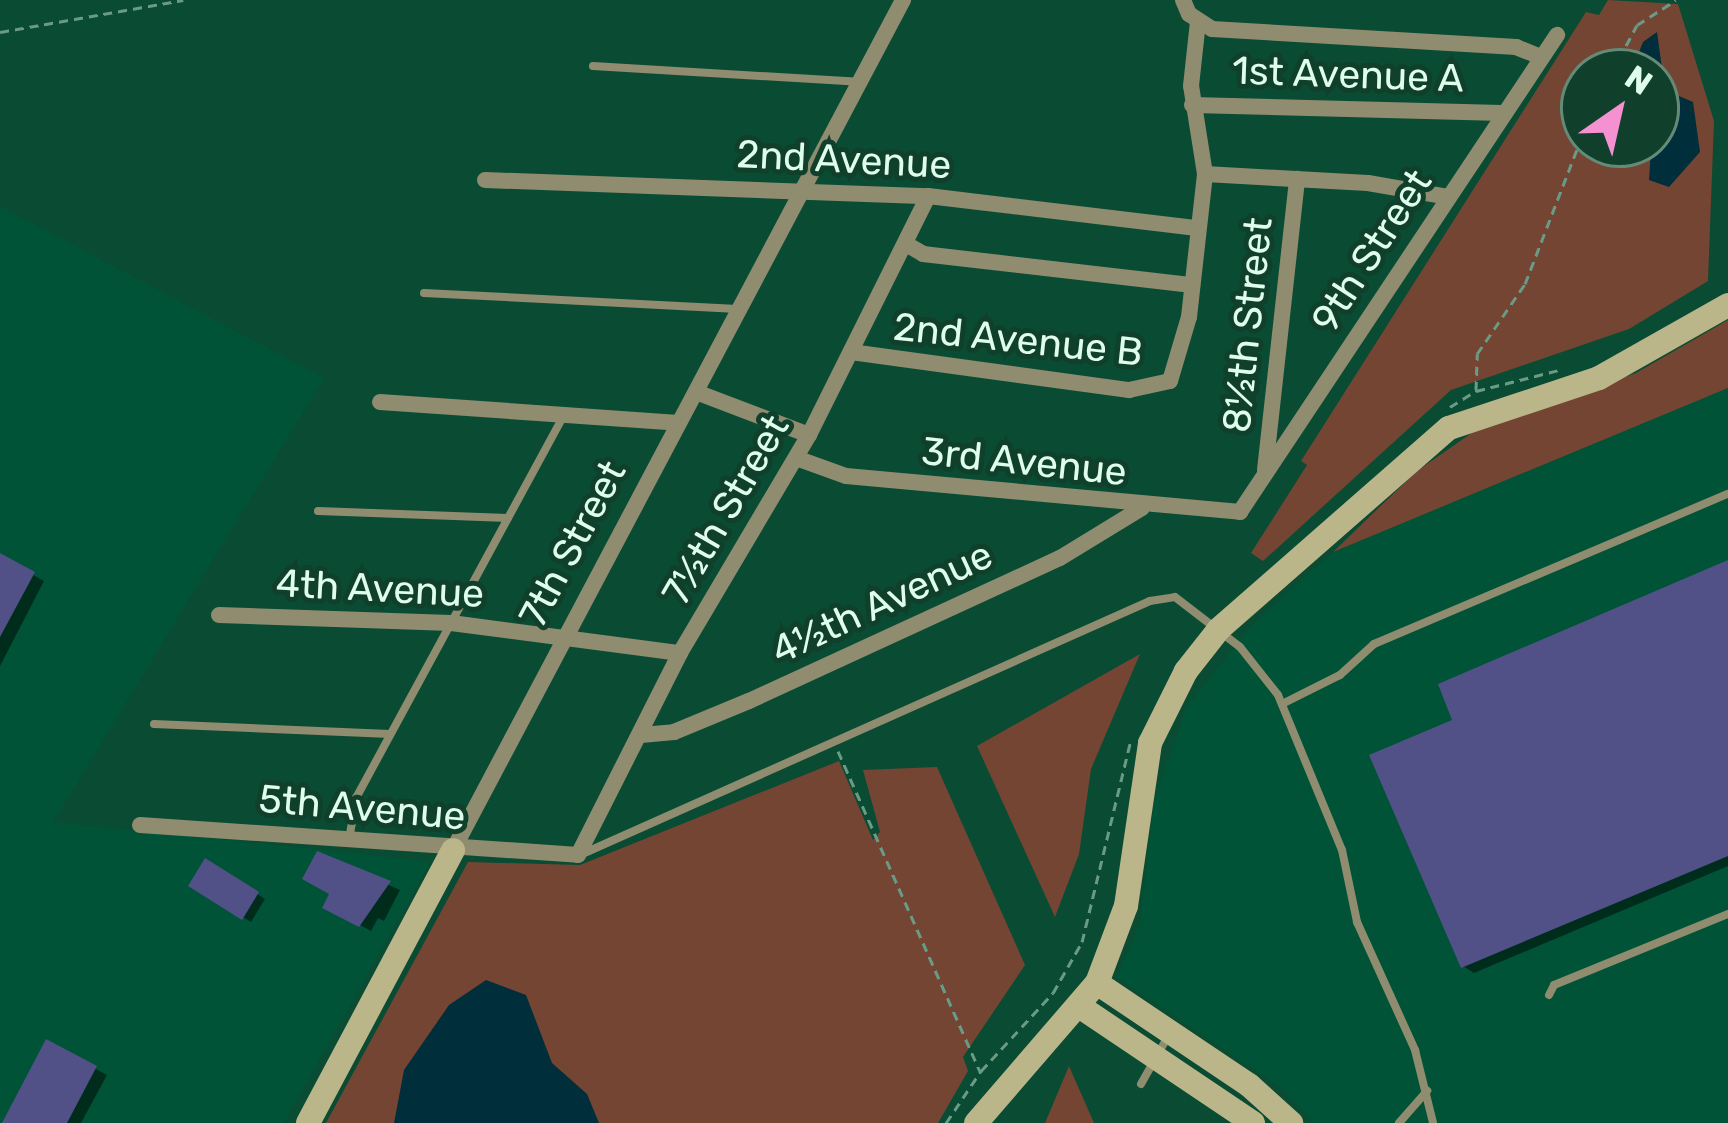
<!DOCTYPE html>
<meta charset="utf-8">
<style>
body{margin:0}
#map{position:relative;width:1728px;height:1123px;overflow:hidden;background:#0a4b33;font-family:Rubik,sans-serif}
div>[style]{position:absolute}
.built>*{inset:0;background:#005336}
.green>*{inset:0;background:#744533}
.water>*{inset:0;background:#002e3b}
.shadow>*{inset:0;background:#0007}
.building>*{inset:0;background:#515188}
.path>*{height:3px;margin-top:-1.5px;transform-origin:0;background:repeating-linear-gradient(90deg,#699b86 0 9px,transparent 0 15px)}
.lane>*{height:8px;margin:-4px;padding:0 4px;transform-origin:4px;border-radius:4px;background:#8f8c70}
.street>*{height:16px;margin:-8px;padding:0 8px;transform-origin:8px;border-radius:8px;background:#8f8c70}
.secondary>*{height:24px;margin:-12px;padding:0 12px;transform-origin:12px;border-radius:12px;background:#bbb68a}
span{translate:-50% -50%;white-space:nowrap;text-align:center;line-height:1.15;-webkit-text-stroke:10px #103f2b;paint-order:stroke}
.street-label{font-size:39px;color:#dffdec}
.north{position:absolute;left:1560px;top:48px;width:120px;height:120px;box-sizing:border-box;background:#103f2b;border:3px solid #638b78;border-radius:50%;rotate:34deg;font-size:33px;font-weight:700;line-height:48px;text-align:center;color:#dffdec}
.north::after{content:'';display:block;margin:auto;width:42px;height:54px;background:#f590d1;clip-path:polygon(50% 0,100% 100%,50% 72%,0 100%)}
</style>
<div id="map">
<div class="built">
<i style="clip-path:polygon(0 206px,324px 378px,53px 822px,431px 861px,284px 1123px,0 1123px)"></i>
<i style="clip-path:polygon(1728px 388px,1728px 1123px,1314px 1123px,1280px 1087px,1117px 977px,1140px 924px,1154px 800px,1186px 708px,1250px 627px,1333px 552px)"></i>
</div>
<div class="green">
<i style="clip-path:polygon(evenodd,1608px 0,1678px 4px,1714px 121px,1708px 281px,1629px 329px,1451px 390px,1263px 561px,1251px 553px,1307px 465px,1301px 461px,1586px 12px,1599px 15px,1608px 0,1584px 72px,1656px 72px,1656px 144px,1584px 144px,1584px 72px)"></i>
<i style="clip-path:polygon(1728px 320px,1728px 388px,1333px 552px,1417px 471px,1476px 430px,1636px 373px)"></i>
<i style="clip-path:polygon(1140px 654px,1091px 769px,1079px 854px,1055px 917px,977px 746px)"></i>
<i style="clip-path:polygon(839px 761px,873px 840px,880px 832px,863px 770px,937px 767px,1025px 965px,963px 1057px,968px 1071px,938px 1123px,326px 1123px,468px 862px,580px 865px)"></i>
<i style="clip-path:polygon(1069px 1066px,1094px 1123px,1045px 1123px)"></i>
</div>
<div class="water">
<i style="clip-path:polygon(1657px 32px,1665px 90px,1693px 102px,1700px 152px,1669px 187px,1649px 180px,1656px 72px,1631px 72px,1643px 42px)"></i>
<i style="clip-path:polygon(486px 980px,526px 995px,552px 1063px,587px 1094px,599px 1123px,394px 1123px,404px 1070px,449px 1005px)"></i>
</div>
<div class="shadow">
<i style="clip-path:polygon(2px 558px,44px 581px,0 666px,0 562px)"></i>
<i style="clip-path:polygon(1728px 564px,1728px 866px,1474px 973px,1463px 966px,1456px 721px)"></i>
<i style="clip-path:polygon(318px 854px,400px 890px,384px 921px,378px 918px,371px 931px,326px 906px,333px 893px)"></i>
<i style="clip-path:polygon(206px 862px,265px 899px,251px 922px,192px 885px)"></i>
<i style="clip-path:polygon(48px 1043px,107px 1075px,81px 1123px,5px 1123px)"></i>
</div>
<div class="building">
<i style="clip-path:polygon(0 553px,35px 572px,0 637px)"></i>
<i style="clip-path:polygon(1728px 560px,1728px 856px,1461px 968px,1369px 755px,1452px 720px,1438px 684px)"></i>
<i style="clip-path:polygon(317px 851px,391px 881px,359px 927px,322px 908px,329px 894px,302px 879px)"></i>
<i style="clip-path:polygon(205px 858px,259px 892px,242px 920px,188px 886px)"></i>
<i style="clip-path:polygon(46px 1039px,97px 1066px,67px 1123px,2px 1123px)"></i>
</div>
<div class="path">
<i style="left:0;top:32px;width:186px;rotate:-9.9deg"></i>
<i style="left:1612px;top:72px;width:53px;rotate:-62deg"></i>
<i style="left:1637px;top:25px;width:46px;rotate:-32.7deg"></i>
<i style="left:1476px;top:390px;width:36px;rotate:-88deg"></i>
<i style="left:1477px;top:354px;width:85px;rotate:-55.6deg"></i>
<i style="left:1525px;top:284px;width:164px;rotate:-68.9deg"></i>
<i style="left:1450px;top:407px;width:31px;rotate:-32deg"></i>
<i style="left:1476px;top:391px;width:86px;rotate:-14.2deg"></i>
<i style="left:838px;top:751px;width:350px;rotate:66.1deg"></i>
<i style="left:946px;top:1123px;width:63px;rotate:-56.1deg"></i>
<i style="left:981px;top:1071px;width:106px;rotate:-47.3deg"></i>
<i style="left:1053px;top:993px;width:59px;rotate:-60.4deg"></i>
<i style="left:1082px;top:942px;width:209px;rotate:-76.4deg"></i>
</div>
<div class="lane">
<i style="left:593px;top:66px;width:266px;rotate:3.4deg"></i>
<i style="left:424px;top:293px;width:314px;rotate:2.9deg"></i>
<i style="left:318px;top:511px;width:190px;rotate:2.1deg"></i>
<i style="left:1282px;top:704px;width:65px;rotate:-26.6deg"></i>
<i style="left:1340px;top:675px;width:46px;rotate:-42.4deg"></i>
<i style="left:1374px;top:644px;width:384px;rotate:-23deg"></i>
<i style="left:154px;top:724px;width:236px;rotate:2.4deg"></i>
<i style="left:349px;top:840px;width:43px;rotate:-80.5deg"></i>
<i style="left:356px;top:798px;width:434px;rotate:-61.5deg"></i>
<i style="left:580px;top:855px;width:624px;rotate:-24.02deg"></i>
<i style="left:1150px;top:601px;width:25px;rotate:-9deg"></i>
<i style="left:1175px;top:597px;width:82px;rotate:37.6deg"></i>
<i style="left:1240px;top:647px;width:61px;rotate:51.6deg"></i>
<i style="left:1278px;top:695px;width:168px;rotate:67.6deg"></i>
<i style="left:1342px;top:850px;width:74px;rotate:78.2deg"></i>
<i style="left:1357px;top:922px;width:141px;rotate:65.6deg"></i>
<i style="left:1415px;top:1050px;width:75px;rotate:76.1deg"></i>
<i style="left:1549px;top:995px;width:11px;rotate:-63deg"></i>
<i style="left:1554px;top:985px;width:188px;rotate:-22.2deg"></i>
<i style="left:1141px;top:1084px;width:53px;rotate:-60.5deg"></i>
<i style="left:1399px;top:1123px;width:43px;rotate:-48.8deg"></i>
</div>
<div class="street">
<i style="left:1183px;top:0;width:15px;rotate:67deg"></i>
<i style="left:1189px;top:14px;width:27px;rotate:33deg"></i>
<i style="left:1212px;top:29px;width:305px;rotate:3.4deg"></i>
<i style="left:1516px;top:47px;width:27px;rotate:22deg"></i>
<i style="left:1192px;top:105px;width:310px;rotate:1.5deg"></i>
<i style="left:1205px;top:174px;width:163px;rotate:3.2deg"></i>
<i style="left:1368px;top:183px;width:81px;rotate:9.9deg"></i>
<i style="left:485px;top:180px;width:443px;rotate:2.1deg"></i>
<i style="left:928px;top:196px;width:271px;rotate:6.8deg"></i>
<i style="left:906px;top:244px;width:20px;rotate:30deg"></i>
<i style="left:923px;top:254px;width:271px;rotate:6.6deg"></i>
<i style="left:851px;top:352px;width:281px;rotate:7.8deg"></i>
<i style="left:1129px;top:390px;width:42px;rotate:-12.4deg"></i>
<i style="left:1170px;top:381px;width:67px;rotate:-73.5deg"></i>
<i style="left:1189px;top:317px;width:144px;rotate:-83.6deg"></i>
<i style="left:1205px;top:174px;width:89px;rotate:-99deg"></i>
<i style="left:1191px;top:86px;width:64px;rotate:-83.8deg"></i>
<i style="left:696px;top:392px;width:121px;rotate:20.8deg"></i>
<i style="left:380px;top:402px;width:299px;rotate:4deg"></i>
<i style="left:796px;top:458px;width:53px;rotate:19.8deg"></i>
<i style="left:846px;top:476px;width:396px;rotate:5.2deg"></i>
<i style="left:1240px;top:512px;width:573px;rotate:-56.39deg"></i>
<i style="left:1265px;top:470px;width:293px;rotate:-83.7deg"></i>
<i style="left:219px;top:615px;width:232px;rotate:2deg"></i>
<i style="left:451px;top:623px;width:231px;rotate:7.5deg"></i>
<i style="left:641px;top:735px;width:33px;rotate:-5deg"></i>
<i style="left:674px;top:732px;width:81px;rotate:-22.5deg"></i>
<i style="left:749px;top:701px;width:342px;rotate:-24.7deg"></i>
<i style="left:1060px;top:558px;width:96px;rotate:-31.4deg"></i>
<i style="left:140px;top:825px;width:439px;rotate:3.9deg"></i>
<i style="left:578px;top:855px;width:226px;rotate:-63.2deg"></i>
<i style="left:680px;top:653px;width:253px;rotate:-59.4deg"></i>
<i style="left:809px;top:435px;width:267px;rotate:-63.5deg"></i>
<i style="left:453px;top:850px;width:962px;rotate:-62.1deg"></i>
</div>
<div class="secondary">
<i style="left:1097px;top:983px;width:183px;rotate:33.9deg"></i>
<i style="left:1249px;top:1085px;width:57px;rotate:42.1deg"></i>
<i style="left:1082px;top:1008px;width:206px;rotate:33.9deg"></i>
<i style="left:308px;top:1123px;width:309px;rotate:-62deg"></i>
<i style="left:976px;top:1123px;width:185px;rotate:-49.2deg"></i>
<i style="left:1097px;top:983px;width:82px;rotate:-69.4deg"></i>
<i style="left:1126px;top:906px;width:165px;rotate:-81.6deg"></i>
<i style="left:1150px;top:743px;width:80px;rotate:-63.4deg"></i>
<i style="left:1186px;top:671px;width:53px;rotate:-51.8deg"></i>
<i style="left:1219px;top:629px;width:305px;rotate:-41.2deg"></i>
<i style="left:1449px;top:428px;width:158px;rotate:-18.4deg"></i>
<i style="left:1599px;top:378px;width:148px;rotate:-29.5deg"></i>
</div>
<div class="street-label">
<span style="left:1348px;top:75px;rotate:2deg">1st Avenue A</span>
<span style="left:844px;top:160px;rotate:3deg">2nd Avenue</span>
<span style="left:1372px;top:251px;rotate:-57deg">9th Street</span>
<span style="left:1248px;top:325px;rotate:-84deg">8½th Street</span>
<span style="left:1018px;top:340px;rotate:6deg">2nd Avenue B</span>
<span style="left:1024px;top:462px;rotate:6deg">3rd Avenue</span>
<span style="left:726px;top:510px;rotate:-60deg">7½th Street</span>
<span style="left:573px;top:544px;rotate:-62deg">7th Street</span>
<span style="left:380px;top:589px;rotate:3deg">4th Avenue</span>
<span style="left:882px;top:603px;rotate:-25deg">4½th Avenue</span>
<span style="left:362px;top:808px;rotate:5deg">5th Avenue</span>
</div>
<div class="north">N</div>
</div>
